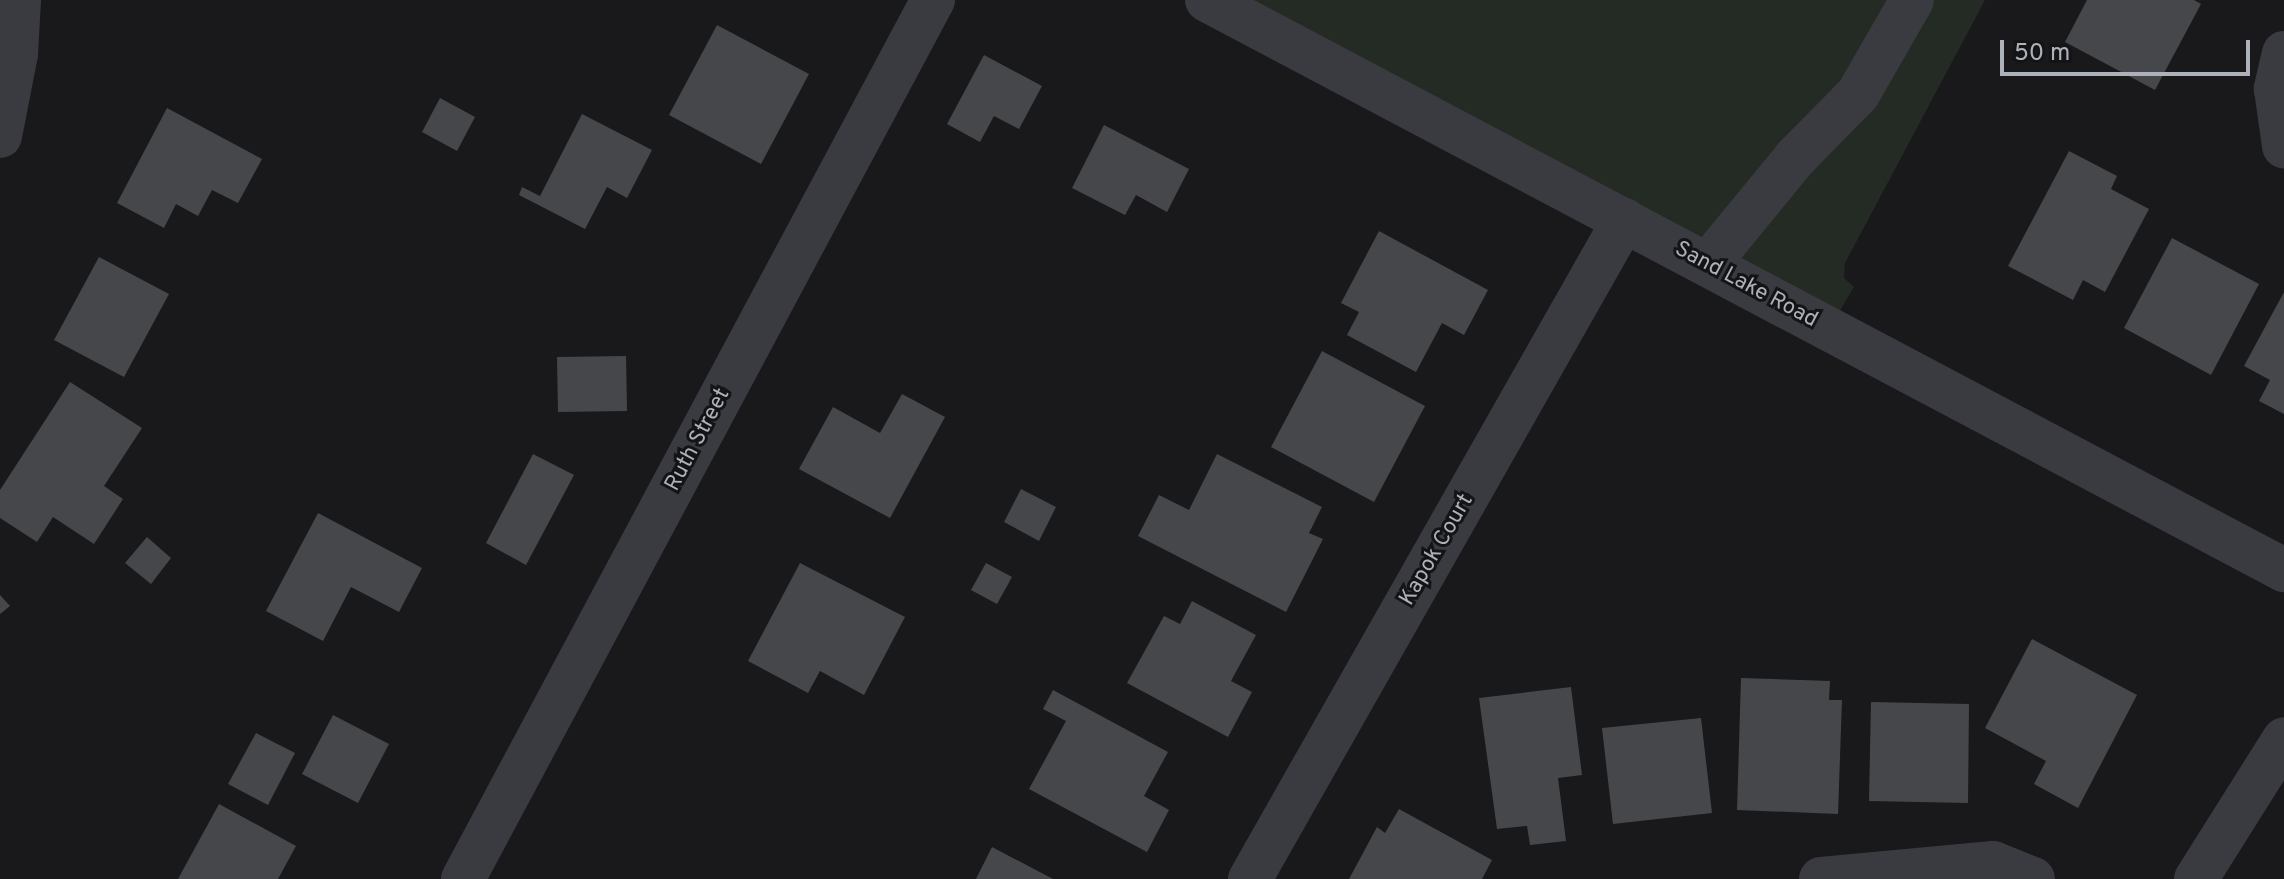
<!DOCTYPE html>
<style>
body{margin:0}
#map{position:relative;width:2284px;height:879px;overflow:hidden;background:#19191b;font-family:Overpass,sans-serif}
div>[style]{position:absolute}
.green>*{inset:0;background:#232b24}
.building>*{inset:0;background:#46474b}
.minor>*{height:44px;margin:-22px;padding:0 22px;transform-origin:22px;border-radius:22px;background:#3a3b40}
span{translate:-50% -50%;white-space:nowrap;text-align:center;line-height:1.15;-webkit-text-stroke:6px #141416;paint-order:stroke}
.street-label{font-size:22px;color:#adb1b9}
.scale{position:absolute;left:2000px;top:40px;width:250px;height:36px;box-sizing:border-box;border:4px solid #adb1b9;border-top:0;padding-left:10px;font-size:24px;line-height:28px;white-space:nowrap;color:#adb1b9;-webkit-text-stroke:6px #141416;paint-order:stroke}
</style>
<div id="map">
<div class="green">
<i style="clip-path:polygon(1250px 0,1985px 0,1845px 263px,1844px 278px,1854px 287px,1839px 312px)"></i>
</div>
<div class="building">
<i style="clip-path:polygon(2087px 0,2194px 0,2201px 4px,2155px 90px,2065px 42px)"></i>
<i style="clip-path:polygon(717px 25px,809px 74px,761px 164px,669px 115px)"></i>
<i style="clip-path:polygon(984px 55px,1042px 86px,1019px 129px,994px 116px,980px 142px,947px 124px)"></i>
<i style="clip-path:polygon(440px 98px,475px 117px,457px 151px,422px 132px)"></i>
<i style="clip-path:polygon(167px 108px,262px 159px,238px 203px,212px 190px,198px 216px,176px 204px,164px 228px,117px 203px)"></i>
<i style="clip-path:polygon(582px 114px,652px 150px,627px 198px,607px 187px,585px 229px,519px 195px,522px 187px,540px 196px)"></i>
<i style="clip-path:polygon(1104px 125px,1189px 169px,1167px 212px,1136px 195px,1125px 215px,1072px 188px)"></i>
<i style="clip-path:polygon(2069px 151px,2117px 176px,2111px 189px,2149px 209px,2105px 292px,2083px 280px,2073px 300px,2008px 266px)"></i>
<i style="clip-path:polygon(1379px 231px,1488px 290px,1464px 335px,1442px 323px,1416px 372px,1347px 335px,1359px 312px,1341px 303px)"></i>
<i style="clip-path:polygon(2172px 238px,2259px 284px,2211px 375px,2124px 328px)"></i>
<i style="clip-path:polygon(99px 257px,169px 294px,124px 377px,54px 340px)"></i>
<i style="clip-path:polygon(2284px 292px,2284px 414px,2259px 401px,2270px 380px,2244px 366px)"></i>
<i style="clip-path:polygon(1322px 351px,1425px 406px,1374px 502px,1271px 447px)"></i>
<i style="clip-path:polygon(626px 356px,627px 411px,558px 412px,557px 357px)"></i>
<i style="clip-path:polygon(70px 382px,142px 428px,104px 486px,123px 499px,94px 544px,53px 517px,37px 542px,0 518px,0 490px)"></i>
<i style="clip-path:polygon(902px 394px,945px 417px,890px 518px,799px 469px,833px 407px,880px 433px)"></i>
<i style="clip-path:polygon(533px 454px,574px 475px,526px 565px,486px 543px)"></i>
<i style="clip-path:polygon(1217px 454px,1322px 507px,1309px 533px,1323px 539px,1286px 612px,1138px 536px,1159px 495px,1189px 510px)"></i>
<i style="clip-path:polygon(1021px 489px,1056px 507px,1039px 541px,1004px 522px)"></i>
<i style="clip-path:polygon(318px 513px,422px 568px,399px 612px,351px 587px,323px 641px,266px 611px)"></i>
<i style="clip-path:polygon(147px 537px,171px 558px,151px 584px,125px 563px)"></i>
<i style="clip-path:polygon(800px 563px,905px 617px,864px 695px,820px 671px,808px 693px,748px 661px)"></i>
<i style="clip-path:polygon(986px 563px,1012px 577px,997px 604px,971px 590px)"></i>
<i style="clip-path:polygon(0 595px,10px 606px,0 614px)"></i>
<i style="clip-path:polygon(1192px 601px,1256px 635px,1231px 681px,1252px 692px,1228px 737px,1127px 683px,1164px 616px,1180px 624px)"></i>
<i style="clip-path:polygon(2032px 639px,2137px 695px,2078px 808px,2034px 784px,2046px 761px,1985px 728px)"></i>
<i style="clip-path:polygon(1741px 678px,1830px 681px,1829px 700px,1842px 700px,1838px 814px,1737px 810px)"></i>
<i style="clip-path:polygon(1571px 687px,1582px 775px,1558px 778px,1566px 841px,1530px 845px,1527px 826px,1497px 829px,1479px 698px)"></i>
<i style="clip-path:polygon(1053px 690px,1168px 752px,1144px 796px,1169px 810px,1147px 852px,1029px 789px,1066px 721px,1043px 709px)"></i>
<i style="clip-path:polygon(1871px 702px,1969px 704px,1968px 803px,1869px 801px)"></i>
<i style="clip-path:polygon(333px 715px,389px 744px,358px 803px,302px 774px)"></i>
<i style="clip-path:polygon(1701px 718px,1712px 813px,1613px 824px,1602px 728px)"></i>
<i style="clip-path:polygon(256px 733px,295px 753px,268px 805px,228px 784px)"></i>
<i style="clip-path:polygon(219px 804px,296px 846px,278px 879px,178px 879px)"></i>
<i style="clip-path:polygon(1399px 809px,1492px 860px,1482px 879px,1349px 879px,1377px 827px,1385px 833px)"></i>
<i style="clip-path:polygon(992px 847px,1053px 879px,976px 879px)"></i>
</div>
<div class="minor">
<i style="left:1207px;top:0;width:1219px;rotate:27.89deg"></i>
<i style="left:2284px;top:53px;width:37px;rotate:103deg"></i>
<i style="left:2276px;top:89px;width:58px;rotate:82deg"></i>
<i style="left:0;top:136px;width:84px;rotate:-79deg"></i>
<i style="left:16px;top:54px;width:54px;rotate:-86.8deg"></i>
<i style="left:1708px;top:264px;width:137px;rotate:-50.6deg"></i>
<i style="left:1795px;top:158px;width:90px;rotate:-45.5deg"></i>
<i style="left:1858px;top:94px;width:108px;rotate:-60.1deg"></i>
<i style="left:463px;top:879px;width:997px;rotate:-61.87deg"></i>
<i style="left:1250px;top:879px;width:758px;rotate:-60.42deg"></i>
<i style="left:1821px;top:879px;width:173px;rotate:-5.3deg"></i>
<i style="left:1993px;top:863px;width:43px;rotate:21.8deg"></i>
<i style="left:2196px;top:879px;width:165px;rotate:-57.8deg"></i>
</div>
<div class="street-label">
<span style="left:1746px;top:285px;rotate:28deg">Sand Lake Road</span>
<span style="left:698px;top:440px;rotate:-62deg">Ruth Street</span>
<span style="left:1437px;top:550px;rotate:-60deg">Kapok Court</span>
</div>
<div class="scale">50 m</div>
</div>
